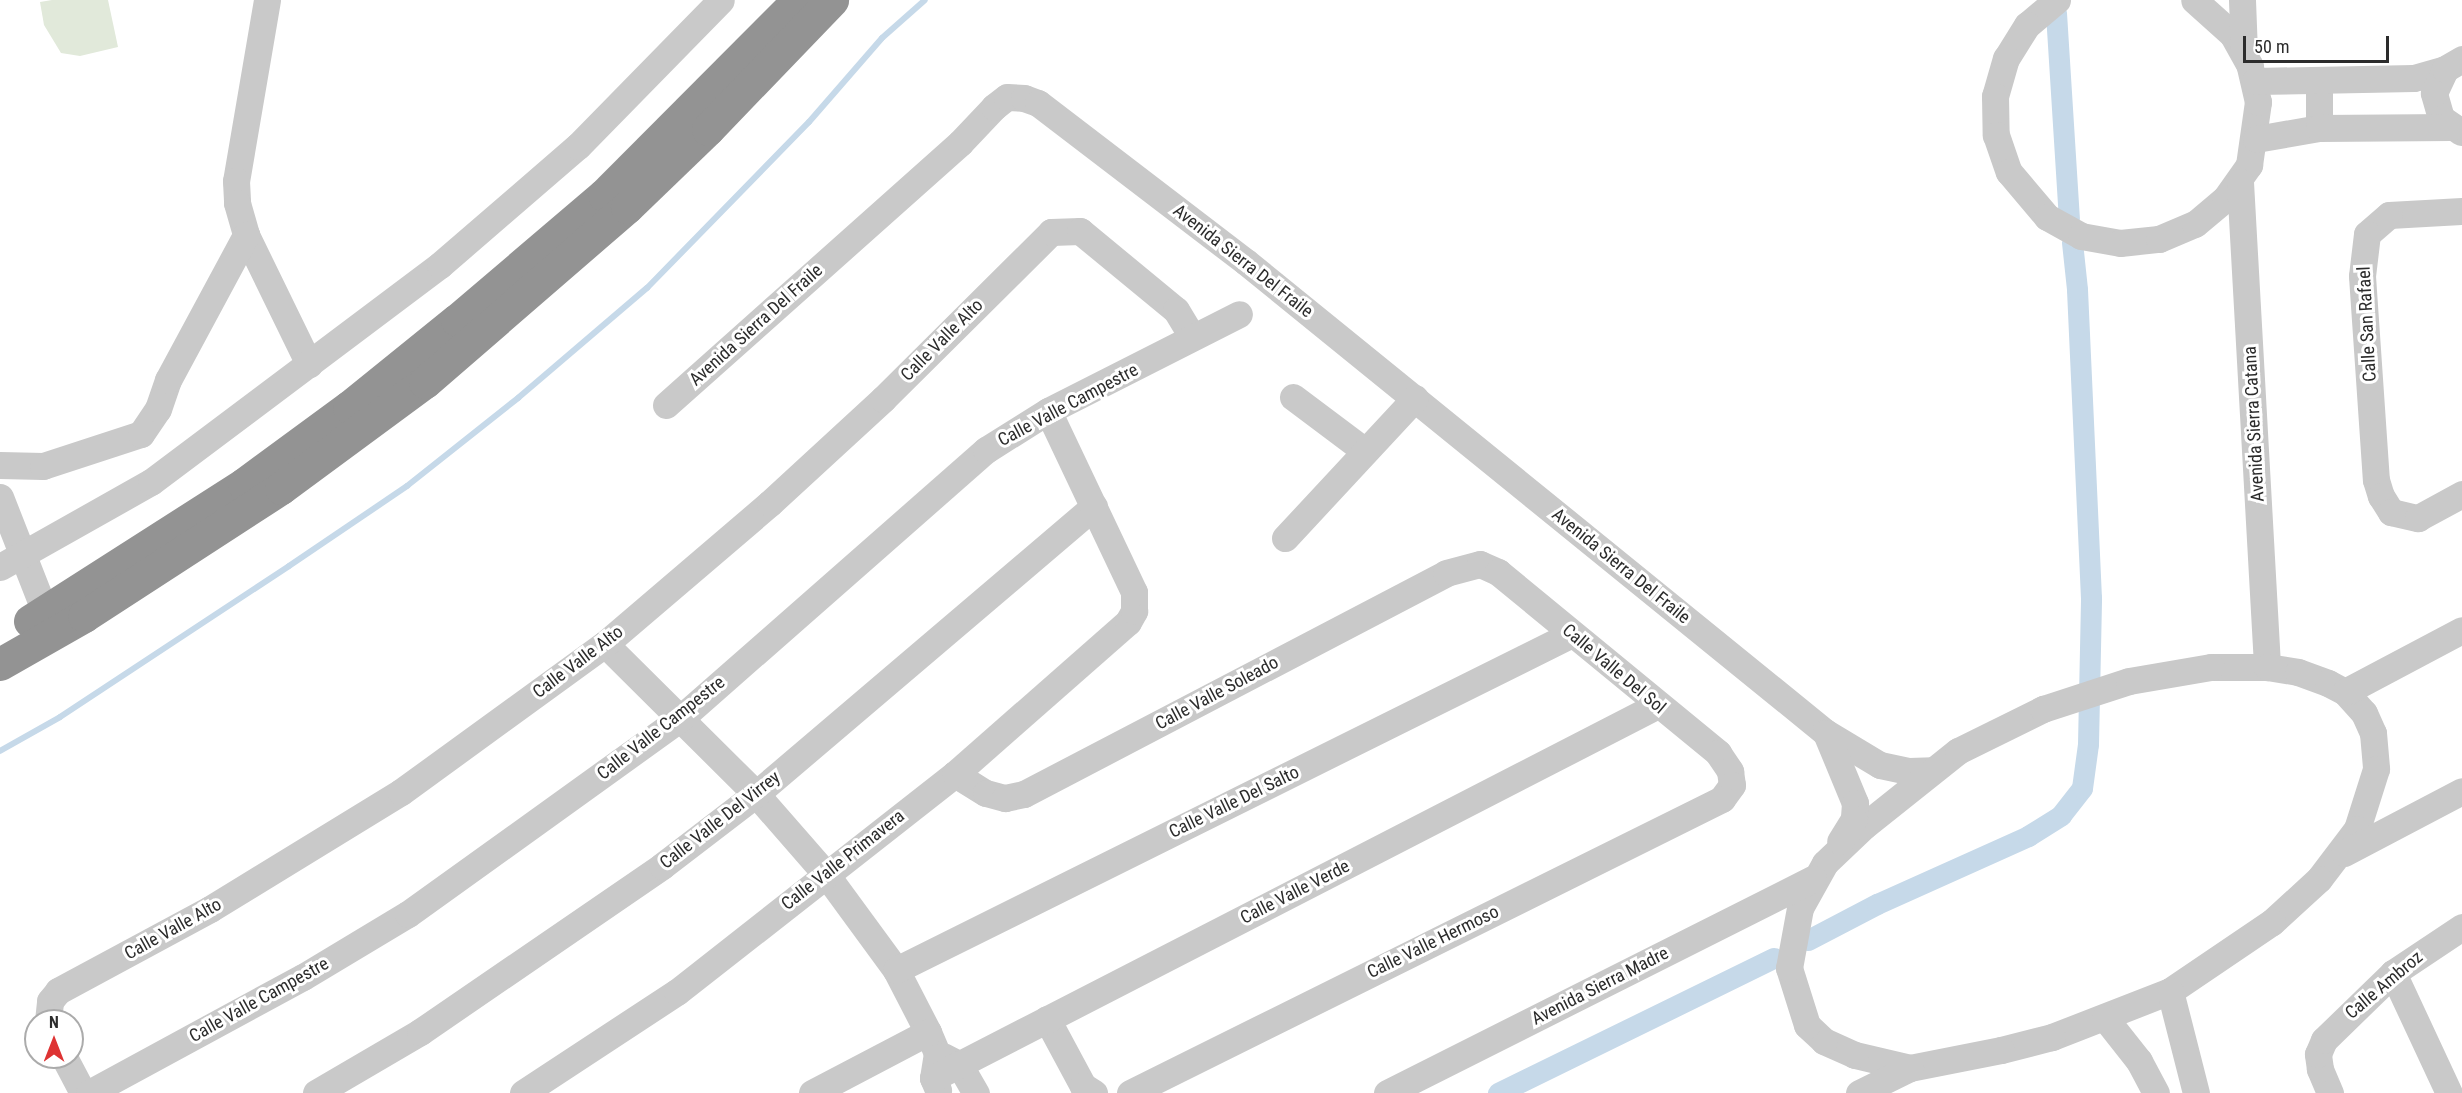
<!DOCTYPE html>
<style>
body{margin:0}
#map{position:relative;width:2462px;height:1093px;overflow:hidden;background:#fff;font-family:"Roboto Condensed",sans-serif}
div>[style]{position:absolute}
.green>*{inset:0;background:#e1e9da}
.stream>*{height:6px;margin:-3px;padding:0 3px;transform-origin:3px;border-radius:3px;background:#c6d9e9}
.canal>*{height:21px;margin:-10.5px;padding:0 10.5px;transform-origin:10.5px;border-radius:10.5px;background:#c6d9e9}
.minor>*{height:27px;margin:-13.5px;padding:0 13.5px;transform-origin:13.5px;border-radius:13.5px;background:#c9c9c9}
.highway>*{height:33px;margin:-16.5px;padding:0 16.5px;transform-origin:16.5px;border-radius:16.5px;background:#939393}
span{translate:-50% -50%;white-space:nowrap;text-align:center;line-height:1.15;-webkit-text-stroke:6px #fff;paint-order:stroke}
.street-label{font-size:18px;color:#2c2c2c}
.north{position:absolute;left:24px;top:1009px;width:60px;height:60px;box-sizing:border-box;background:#fff;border:2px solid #ababab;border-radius:50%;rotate:0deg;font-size:16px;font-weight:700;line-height:24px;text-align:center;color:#2c2c2c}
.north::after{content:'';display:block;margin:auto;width:21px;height:27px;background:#de3333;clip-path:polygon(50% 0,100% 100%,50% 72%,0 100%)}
.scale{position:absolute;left:2243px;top:36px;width:146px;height:27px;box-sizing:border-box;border:3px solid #2c2c2c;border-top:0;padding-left:8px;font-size:18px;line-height:21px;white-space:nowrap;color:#2c2c2c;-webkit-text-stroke:4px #fff;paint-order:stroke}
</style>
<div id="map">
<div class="green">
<i style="clip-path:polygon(52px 0,108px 0,118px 47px,80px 56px,61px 53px,44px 25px,40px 2px)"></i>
</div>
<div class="stream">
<i style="left:0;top:751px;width:69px;rotate:-29.5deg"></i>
<i style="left:60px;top:717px;width:274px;rotate:-33.4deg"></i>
<i style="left:289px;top:566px;width:143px;rotate:-34.1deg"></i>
<i style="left:407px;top:486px;width:142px;rotate:-38.4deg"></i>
<i style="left:518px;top:398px;width:170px;rotate:-40.5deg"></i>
<i style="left:647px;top:288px;width:232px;rotate:-45.7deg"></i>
<i style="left:809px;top:122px;width:111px;rotate:-49deg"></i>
<i style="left:882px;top:38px;width:57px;rotate:-41.5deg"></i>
</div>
<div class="canal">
<i style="left:2056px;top:13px;width:206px;rotate:86.4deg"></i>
<i style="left:1808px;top:940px;width:78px;rotate:-27.6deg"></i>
<i style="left:1877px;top:904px;width:166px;rotate:-24.2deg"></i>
<i style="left:2028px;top:836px;width:39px;rotate:-32deg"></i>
<i style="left:2061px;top:815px;width:34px;rotate:-52deg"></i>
<i style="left:2082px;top:788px;width:44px;rotate:-82.2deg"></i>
<i style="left:2088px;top:744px;width:146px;rotate:-88.8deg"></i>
<i style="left:2091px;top:598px;width:309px;rotate:-92.6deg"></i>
<i style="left:2077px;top:289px;width:47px;rotate:-96.1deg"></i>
<i style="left:1498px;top:1093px;width:307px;rotate:-26.1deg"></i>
</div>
<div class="minor">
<i style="left:267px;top:0;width:184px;rotate:99.7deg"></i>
<i style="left:236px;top:181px;width:22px;rotate:87deg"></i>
<i style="left:237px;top:203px;width:33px;rotate:74deg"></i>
<i style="left:246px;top:235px;width:144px;rotate:64deg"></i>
<i style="left:2057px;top:0;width:39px;rotate:140deg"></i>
<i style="left:2027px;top:25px;width:39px;rotate:122deg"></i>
<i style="left:2006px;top:58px;width:40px;rotate:106deg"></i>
<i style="left:1995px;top:96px;width:39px;rotate:89deg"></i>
<i style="left:1996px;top:135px;width:39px;rotate:71deg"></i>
<i style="left:2009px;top:172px;width:59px;rotate:49.8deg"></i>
<i style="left:2047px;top:217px;width:39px;rotate:29deg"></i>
<i style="left:2081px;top:236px;width:40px;rotate:10deg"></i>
<i style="left:2120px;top:243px;width:39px;rotate:-6deg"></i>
<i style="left:2159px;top:239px;width:39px;rotate:-23deg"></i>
<i style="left:2195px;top:224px;width:39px;rotate:-40deg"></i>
<i style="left:2225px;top:199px;width:42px;rotate:-54.8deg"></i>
<i style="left:2249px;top:165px;width:64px;rotate:-81.9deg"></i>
<i style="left:2258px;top:102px;width:37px;rotate:-103deg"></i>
<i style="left:2250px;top:66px;width:35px;rotate:-119deg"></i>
<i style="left:2233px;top:35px;width:52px;rotate:-138.1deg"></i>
<i style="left:2242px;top:0;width:52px;rotate:87.8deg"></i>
<i style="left:2319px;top:80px;width:48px;rotate:90deg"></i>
<i style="left:2255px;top:81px;width:159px;rotate:-1.1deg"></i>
<i style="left:2414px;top:78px;width:32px;rotate:-16deg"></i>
<i style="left:2461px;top:132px;width:24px;rotate:-145deg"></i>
<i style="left:2441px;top:118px;width:26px;rotate:-106deg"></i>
<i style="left:2434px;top:93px;width:26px;rotate:-65deg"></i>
<i style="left:2445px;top:69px;width:20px;rotate:-30deg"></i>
<i style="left:2256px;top:139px;width:64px;rotate:-9.9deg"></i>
<i style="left:2319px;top:128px;width:132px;rotate:-0.4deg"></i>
<i style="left:2240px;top:182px;width:486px;rotate:86.8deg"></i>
<i style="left:2462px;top:211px;width:73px;rotate:176.9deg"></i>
<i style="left:2389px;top:215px;width:29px;rotate:139deg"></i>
<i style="left:2367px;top:234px;width:42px;rotate:96.8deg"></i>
<i style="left:2362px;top:276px;width:204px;rotate:86.1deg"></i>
<i style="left:2376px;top:480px;width:17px;rotate:73deg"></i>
<i style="left:2381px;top:496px;width:19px;rotate:58deg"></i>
<i style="left:2391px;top:512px;width:28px;rotate:13deg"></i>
<i style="left:2418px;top:518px;width:50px;rotate:-28.6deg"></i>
<i style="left:1293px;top:397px;width:90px;rotate:36.9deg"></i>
<i style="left:666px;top:405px;width:394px;rotate:-41.7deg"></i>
<i style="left:960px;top:143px;width:50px;rotate:-46.6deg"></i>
<i style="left:994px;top:107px;width:16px;rotate:-38deg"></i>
<i style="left:1007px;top:97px;width:17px;rotate:3deg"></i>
<i style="left:1024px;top:98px;width:15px;rotate:20deg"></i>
<i style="left:1038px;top:103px;width:262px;rotate:37.4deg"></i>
<i style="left:1246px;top:262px;width:746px;rotate:39.07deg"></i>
<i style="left:1825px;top:732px;width:64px;rotate:31deg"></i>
<i style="left:1880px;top:765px;width:30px;rotate:12deg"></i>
<i style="left:1909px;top:771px;width:23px;rotate:-2deg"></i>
<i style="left:0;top:465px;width:43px;rotate:1.3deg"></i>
<i style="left:43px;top:466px;width:103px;rotate:-18.1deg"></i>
<i style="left:141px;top:434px;width:30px;rotate:-56deg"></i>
<i style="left:158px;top:409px;width:31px;rotate:-71deg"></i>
<i style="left:168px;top:380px;width:165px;rotate:-61.7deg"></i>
<i style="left:0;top:497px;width:123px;rotate:68.6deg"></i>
<i style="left:1285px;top:538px;width:191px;rotate:-47.1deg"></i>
<i style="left:0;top:567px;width:173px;rotate:-29.4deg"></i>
<i style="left:151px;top:482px;width:361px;rotate:-36.9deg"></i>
<i style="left:440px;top:265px;width:182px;rotate:-40.8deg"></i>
<i style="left:578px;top:146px;width:204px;rotate:-45.6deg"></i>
<i style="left:605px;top:644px;width:213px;rotate:44.8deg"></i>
<i style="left:756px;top:794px;width:105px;rotate:48.9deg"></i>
<i style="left:825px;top:873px;width:120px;rotate:53.8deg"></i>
<i style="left:896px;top:970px;width:70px;rotate:62.7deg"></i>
<i style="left:928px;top:1032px;width:23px;rotate:67deg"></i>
<i style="left:937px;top:1053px;width:25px;rotate:99deg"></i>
<i style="left:933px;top:1078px;width:13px;rotate:67deg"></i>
<i style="left:2211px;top:667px;width:56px"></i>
<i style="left:2267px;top:667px;width:31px;rotate:9deg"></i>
<i style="left:2298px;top:672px;width:32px;rotate:20deg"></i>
<i style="left:2328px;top:683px;width:19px;rotate:28deg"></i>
<i style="left:2345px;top:692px;width:28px;rotate:48deg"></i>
<i style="left:2364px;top:713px;width:22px;rotate:66deg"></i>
<i style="left:2373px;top:733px;width:36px;rotate:85deg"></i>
<i style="left:2376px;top:769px;width:63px;rotate:107.6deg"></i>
<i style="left:2357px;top:829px;width:63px;rotate:127.2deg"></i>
<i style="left:2319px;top:879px;width:64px;rotate:137.5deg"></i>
<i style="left:2272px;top:922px;width:123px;rotate:145.9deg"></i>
<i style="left:2170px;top:991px;width:127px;rotate:158.7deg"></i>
<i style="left:2052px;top:1037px;width:53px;rotate:165.7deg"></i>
<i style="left:2001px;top:1050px;width:93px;rotate:168.8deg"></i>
<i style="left:1910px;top:1068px;width:57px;rotate:-166.7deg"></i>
<i style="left:1855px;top:1055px;width:34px;rotate:-156deg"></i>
<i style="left:1824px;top:1041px;width:23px;rotate:-137deg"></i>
<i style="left:1807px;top:1025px;width:60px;rotate:-107.5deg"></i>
<i style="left:1789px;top:968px;width:61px;rotate:-79.6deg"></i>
<i style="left:1800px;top:908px;width:51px;rotate:-60.9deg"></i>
<i style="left:1825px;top:863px;width:54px;rotate:-43.5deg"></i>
<i style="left:1864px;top:826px;width:120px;rotate:-38.6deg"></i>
<i style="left:1958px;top:751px;width:95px;rotate:-26.3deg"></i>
<i style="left:2043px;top:709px;width:90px;rotate:-18deg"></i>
<i style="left:2129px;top:681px;width:83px;rotate:-9.7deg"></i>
<i style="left:2345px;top:692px;width:132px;rotate:-27.9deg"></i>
<i style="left:1826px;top:733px;width:76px;rotate:67.5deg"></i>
<i style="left:1855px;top:803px;width:16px;rotate:94deg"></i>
<i style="left:1854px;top:819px;width:26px;rotate:122deg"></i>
<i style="left:955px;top:774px;width:36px;rotate:32deg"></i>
<i style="left:986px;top:793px;width:20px;rotate:15deg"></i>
<i style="left:1005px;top:798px;width:19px;rotate:-12deg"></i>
<i style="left:1024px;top:794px;width:476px;rotate:-27.6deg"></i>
<i style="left:1446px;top:573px;width:35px;rotate:-15deg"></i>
<i style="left:1480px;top:564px;width:20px;rotate:24deg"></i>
<i style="left:1498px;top:572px;width:285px;rotate:39.4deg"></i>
<i style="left:1718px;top:753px;width:22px;rotate:56deg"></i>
<i style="left:1730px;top:771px;width:14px;rotate:82deg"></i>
<i style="left:1732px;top:785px;width:17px;rotate:126deg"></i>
<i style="left:1722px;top:799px;width:661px;rotate:153.59deg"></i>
<i style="left:2344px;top:853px;width:133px;rotate:-27.7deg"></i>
<i style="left:896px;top:970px;width:755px;rotate:-26.43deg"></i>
<i style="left:2393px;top:973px;width:132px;rotate:65deg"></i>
<i style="left:2170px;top:991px;width:105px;rotate:75.7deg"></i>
<i style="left:2105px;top:1018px;width:55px;rotate:51.7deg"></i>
<i style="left:2139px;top:1061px;width:36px;rotate:62deg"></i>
<i style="left:1047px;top:1019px;width:76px;rotate:61.8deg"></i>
<i style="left:1083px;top:1086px;width:13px;rotate:32deg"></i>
<i style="left:48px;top:1021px;width:20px;rotate:-84deg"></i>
<i style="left:50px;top:1001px;width:13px;rotate:-51deg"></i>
<i style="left:58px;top:991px;width:173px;rotate:-28.3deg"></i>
<i style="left:210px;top:909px;width:224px;rotate:-31.5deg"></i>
<i style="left:401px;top:792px;width:252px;rotate:-36deg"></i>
<i style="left:605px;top:644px;width:217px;rotate:-40.5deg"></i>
<i style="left:770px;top:503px;width:154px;rotate:-42.6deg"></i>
<i style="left:883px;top:399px;width:237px;rotate:-44.8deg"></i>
<i style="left:1051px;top:232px;width:29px;rotate:-2deg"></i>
<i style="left:1080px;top:231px;width:124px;rotate:39.5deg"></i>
<i style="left:1176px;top:310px;width:31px;rotate:59deg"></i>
<i style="left:943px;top:1056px;width:18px;rotate:27deg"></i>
<i style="left:959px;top:1064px;width:34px;rotate:60deg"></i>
<i style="left:64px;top:1057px;width:41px;rotate:62.2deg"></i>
<i style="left:933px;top:1078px;width:813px;rotate:-27.23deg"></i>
<i style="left:89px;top:1093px;width:243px;rotate:-28.5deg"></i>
<i style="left:303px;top:977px;width:122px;rotate:-31deg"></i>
<i style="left:408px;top:914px;width:337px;rotate:-35.7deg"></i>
<i style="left:682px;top:717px;width:405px;rotate:-41.3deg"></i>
<i style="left:986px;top:450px;width:73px;rotate:-32.2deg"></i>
<i style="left:1048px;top:411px;width:214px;rotate:-26.9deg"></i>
<i style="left:316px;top:1093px;width:121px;rotate:-30.4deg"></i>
<i style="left:420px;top:1032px;width:293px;rotate:-34.4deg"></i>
<i style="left:662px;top:866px;width:118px;rotate:-37.5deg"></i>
<i style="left:756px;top:794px;width:444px;rotate:-40.4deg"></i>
<i style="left:523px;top:1093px;width:184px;rotate:-33.3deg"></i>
<i style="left:677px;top:992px;width:353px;rotate:-38.1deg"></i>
<i style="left:955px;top:774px;width:230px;rotate:-41.3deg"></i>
<i style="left:1128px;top:622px;width:13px;rotate:-61deg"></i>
<i style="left:1134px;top:611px;width:19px;rotate:-90deg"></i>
<i style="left:1134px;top:592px;width:200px;rotate:-115.4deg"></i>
<i style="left:812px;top:1093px;width:131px;rotate:-27.7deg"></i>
<i style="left:1387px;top:1093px;width:477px;rotate:-26.7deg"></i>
<i style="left:1859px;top:1093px;width:57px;rotate:-26.1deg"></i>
<i style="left:2330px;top:1093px;width:26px;rotate:-113deg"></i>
<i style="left:2320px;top:1069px;width:15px;rotate:-98deg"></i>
<i style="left:2318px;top:1054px;width:15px;rotate:-67deg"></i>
<i style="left:2324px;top:1040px;width:96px;rotate:-44.2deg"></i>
<i style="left:2393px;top:973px;width:83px;rotate:-33.7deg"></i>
</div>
<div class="highway">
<i style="left:30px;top:621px;width:254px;rotate:-32.6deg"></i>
<i style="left:244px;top:484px;width:130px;rotate:-36.3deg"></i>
<i style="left:349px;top:407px;width:139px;rotate:-38.9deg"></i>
<i style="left:457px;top:320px;width:193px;rotate:-40.4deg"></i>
<i style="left:604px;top:195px;width:275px;rotate:-45.1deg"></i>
<i style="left:0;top:664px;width:97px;rotate:-29.7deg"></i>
<i style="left:84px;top:616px;width:235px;rotate:-33deg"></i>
<i style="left:281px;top:488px;width:179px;rotate:-36.4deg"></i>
<i style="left:425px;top:382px;width:267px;rotate:-40.9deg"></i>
<i style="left:627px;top:207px;width:112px;rotate:-43.9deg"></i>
<i style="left:708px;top:129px;width:179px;rotate:-46.1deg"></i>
</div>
<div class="street-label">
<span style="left:1243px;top:261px;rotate:38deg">Avenida Sierra Del Fraile</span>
<span style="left:2367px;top:324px;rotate:-93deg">Calle San Rafael</span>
<span style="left:756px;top:325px;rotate:-42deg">Avenida Sierra Del Fraile</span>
<span style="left:942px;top:340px;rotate:-45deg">Calle Valle Alto</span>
<span style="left:1068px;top:405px;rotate:-28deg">Calle Valle Campestre</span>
<span style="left:2254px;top:424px;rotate:-93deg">Avenida Sierra Catana</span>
<span style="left:1621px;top:566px;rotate:39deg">Avenida Sierra Del Fraile</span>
<span style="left:578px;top:662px;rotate:-37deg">Calle Valle Alto</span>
<span style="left:1614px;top:669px;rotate:40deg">Calle Valle Del Sol</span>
<span style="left:1217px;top:693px;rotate:-28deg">Calle Valle Soleado</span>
<span style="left:661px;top:728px;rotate:-38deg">Calle Valle Campestre</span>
<span style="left:1234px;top:802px;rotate:-26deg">Calle Valle Del Salto</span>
<span style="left:720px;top:820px;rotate:-38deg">Calle Valle Del Virrey</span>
<span style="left:843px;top:860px;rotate:-38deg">Calle Valle Primavera</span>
<span style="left:1295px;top:892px;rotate:-27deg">Calle Valle Verde</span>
<span style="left:173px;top:929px;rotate:-29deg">Calle Valle Alto</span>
<span style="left:1433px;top:942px;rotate:-26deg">Calle Valle Hermoso</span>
<span style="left:2384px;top:985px;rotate:-40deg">Calle Ambroz</span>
<span style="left:1600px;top:986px;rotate:-27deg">Avenida Sierra Madre</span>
<span style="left:259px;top:1000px;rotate:-29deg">Calle Valle Campestre</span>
</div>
<div class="north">N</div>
<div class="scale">50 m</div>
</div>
